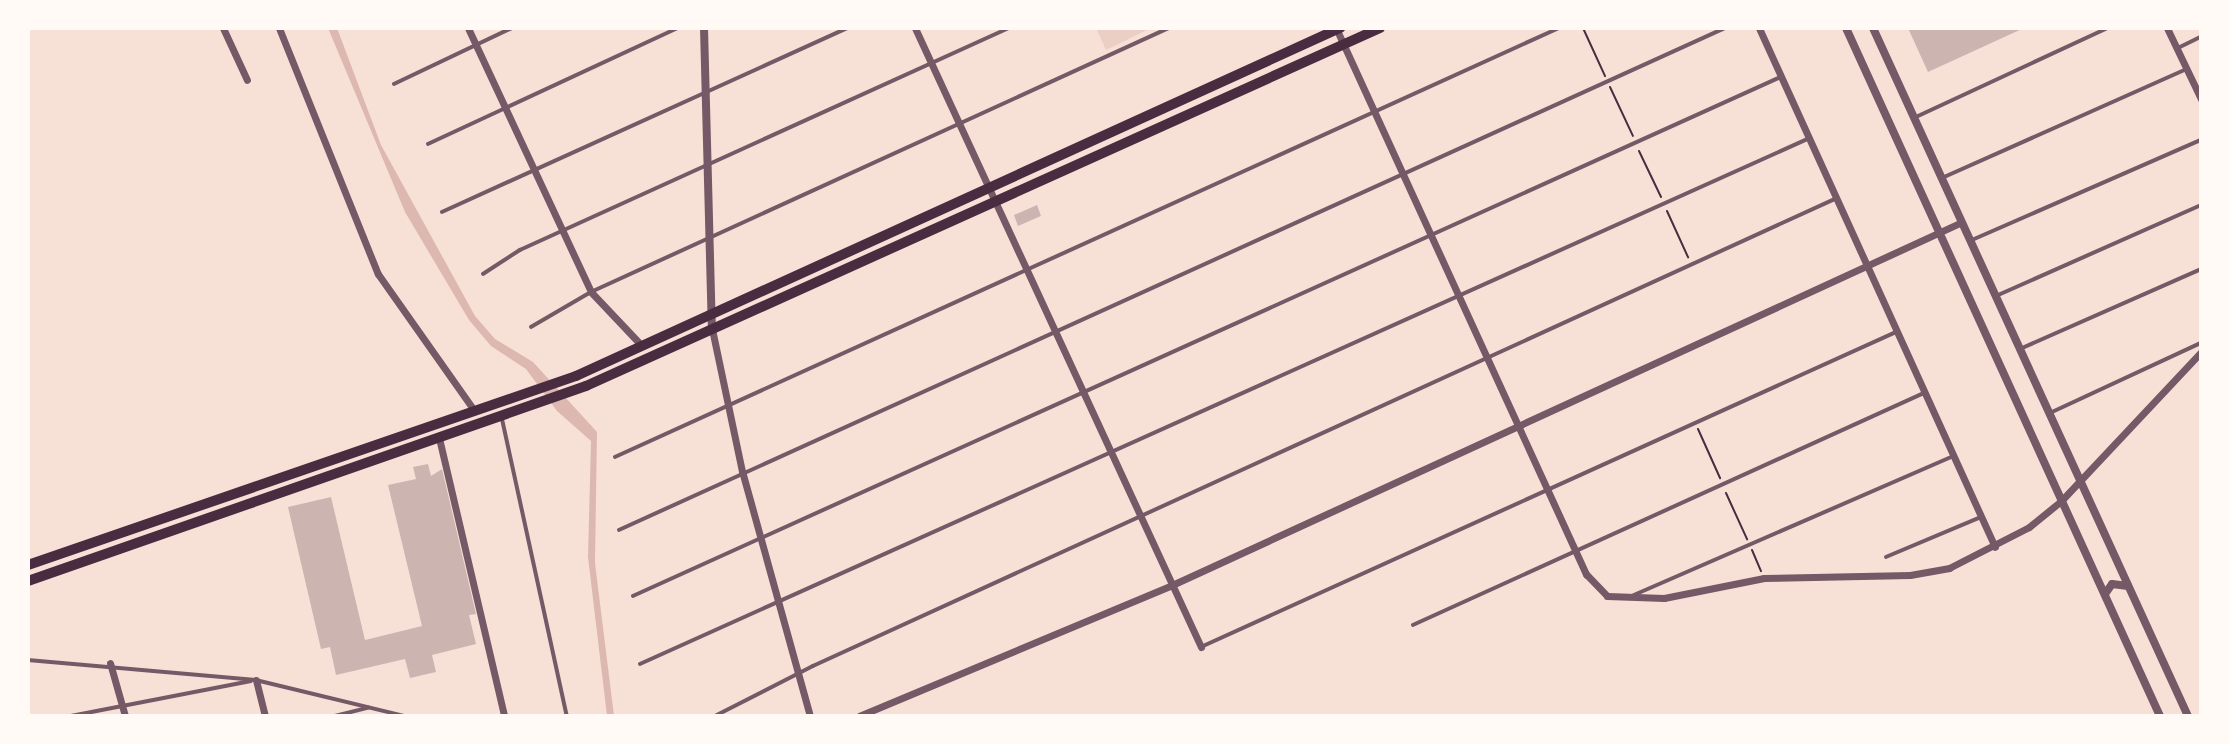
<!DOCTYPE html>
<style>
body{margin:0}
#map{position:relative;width:2229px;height:744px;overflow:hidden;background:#f7e1d7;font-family:Cabin,sans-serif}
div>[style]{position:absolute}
.green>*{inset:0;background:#ebcfc5}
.water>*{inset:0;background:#dcb8b0}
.building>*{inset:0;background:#ccb4b1}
.path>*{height:2px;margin:-1px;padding:0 1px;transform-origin:1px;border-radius:1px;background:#4a2c40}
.service>*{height:3.5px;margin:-1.75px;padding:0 1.75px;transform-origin:1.75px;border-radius:1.75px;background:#755966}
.minor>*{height:7px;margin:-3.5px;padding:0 3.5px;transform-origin:3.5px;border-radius:3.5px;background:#755966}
.tertiary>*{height:8px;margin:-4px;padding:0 4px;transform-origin:4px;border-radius:4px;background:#755966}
.secondary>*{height:10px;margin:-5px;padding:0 5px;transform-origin:5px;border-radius:5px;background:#4a2c40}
span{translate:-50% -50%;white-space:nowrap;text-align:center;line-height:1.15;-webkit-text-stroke:7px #fffaf5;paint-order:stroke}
.frame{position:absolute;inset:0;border:30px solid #fffaf5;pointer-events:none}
</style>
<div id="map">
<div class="green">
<i style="clip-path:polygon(1096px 28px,1149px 28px,1149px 29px,1106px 50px)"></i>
</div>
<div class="water">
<i style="clip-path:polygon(328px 28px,337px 28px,381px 145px,475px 316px,495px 339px,533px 362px,597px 432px,595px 563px,614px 716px,607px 716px,588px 557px,591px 441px,557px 411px,526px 369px,491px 346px,469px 320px,405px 212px)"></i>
</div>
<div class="building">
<i style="clip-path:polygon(1908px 28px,2024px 28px,1928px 72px)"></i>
<i style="clip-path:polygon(1037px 205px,1041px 216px,1018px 226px,1014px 215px)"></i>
<i style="clip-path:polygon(428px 464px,431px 476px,442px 469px,476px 614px,469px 615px,476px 644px,432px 655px,436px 672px,410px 678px,405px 659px,336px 675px,330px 647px,321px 649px,288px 507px,331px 497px,365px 640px,422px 626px,388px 485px,416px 479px,413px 467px)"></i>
</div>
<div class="path">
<i style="left:1583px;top:28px;width:53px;rotate:65.4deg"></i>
<i style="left:1610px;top:87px;width:54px;rotate:64.9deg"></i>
<i style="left:1639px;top:151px;width:51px;rotate:64.4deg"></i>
<i style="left:1667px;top:211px;width:51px;rotate:65.5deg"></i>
<i style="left:1698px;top:429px;width:54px;rotate:65.8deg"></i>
<i style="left:1726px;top:493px;width:51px;rotate:65.5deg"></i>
<i style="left:1752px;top:550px;width:23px;rotate:67deg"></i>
</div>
<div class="service">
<i style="left:2178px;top:48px;width:25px;rotate:-26deg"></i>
<i style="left:394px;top:84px;width:131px;rotate:-25.4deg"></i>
<i style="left:1916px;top:117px;width:212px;rotate:-24.9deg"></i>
<i style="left:428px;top:144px;width:276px;rotate:-24.9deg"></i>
<i style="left:1942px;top:178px;width:268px;rotate:-24deg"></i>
<i style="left:442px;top:212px;width:445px;rotate:-24.4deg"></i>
<i style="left:1972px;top:240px;width:250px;rotate:-23.6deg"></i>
<i style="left:483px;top:274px;width:44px;rotate:-33deg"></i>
<i style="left:520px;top:250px;width:537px;rotate:-24.42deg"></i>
<i style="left:1996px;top:296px;width:224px;rotate:-23.9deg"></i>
<i style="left:531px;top:327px;width:69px;rotate:-30.3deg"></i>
<i style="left:591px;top:292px;width:635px;rotate:-24.55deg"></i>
<i style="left:2020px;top:349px;width:198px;rotate:-23.8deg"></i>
<i style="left:2050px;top:413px;width:166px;rotate:-24.9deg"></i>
<i style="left:502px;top:417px;width:306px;rotate:77.7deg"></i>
<i style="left:615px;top:457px;width:1037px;rotate:-24.44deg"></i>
<i style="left:619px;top:530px;width:1215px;rotate:-24.41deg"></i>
<i style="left:1886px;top:557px;width:103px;rotate:-22.8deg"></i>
<i style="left:1634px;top:595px;width:348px;rotate:-23.5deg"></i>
<i style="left:633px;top:596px;width:1260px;rotate:-24.33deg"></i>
<i style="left:1413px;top:625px;width:561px;rotate:-24.42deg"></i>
<i style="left:1201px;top:647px;width:763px;rotate:-24.38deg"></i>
<i style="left:28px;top:660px;width:229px;rotate:5deg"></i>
<i style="left:256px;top:680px;width:153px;rotate:13.6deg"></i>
<i style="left:640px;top:664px;width:1283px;rotate:-24.21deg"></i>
<i style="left:71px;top:716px;width:183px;rotate:-11deg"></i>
<i style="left:335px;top:716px;width:34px;rotate:-14deg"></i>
<i style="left:715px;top:716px;width:110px;rotate:-27deg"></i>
<i style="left:813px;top:666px;width:1124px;rotate:-24.56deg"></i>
</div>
<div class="minor">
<i style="left:223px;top:28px;width:57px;rotate:65.2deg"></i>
<i style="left:279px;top:28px;width:265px;rotate:68.1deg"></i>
<i style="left:378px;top:274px;width:166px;rotate:54.8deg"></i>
<i style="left:468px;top:28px;width:291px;rotate:65deg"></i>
<i style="left:591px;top:292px;width:74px;rotate:46.6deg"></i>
<i style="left:915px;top:28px;width:682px;rotate:65.2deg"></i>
<i style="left:1336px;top:28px;width:601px;rotate:65.4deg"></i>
<i style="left:1586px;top:574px;width:30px;rotate:46deg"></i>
<i style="left:1607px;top:596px;width:57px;rotate:2deg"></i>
<i style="left:1664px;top:598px;width:102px;rotate:-11.3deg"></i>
<i style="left:1764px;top:578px;width:146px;rotate:-1.2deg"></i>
<i style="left:1910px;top:575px;width:40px;rotate:-10deg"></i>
<i style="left:1949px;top:568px;width:90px;rotate:-27.1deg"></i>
<i style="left:2029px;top:527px;width:41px;rotate:-39.1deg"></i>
<i style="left:2061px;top:501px;width:204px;rotate:-46.8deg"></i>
<i style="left:1759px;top:28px;width:570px;rotate:65.55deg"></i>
<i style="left:2167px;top:28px;width:79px;rotate:64.4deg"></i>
<i style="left:712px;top:329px;width:145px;rotate:78.1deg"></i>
<i style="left:742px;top:471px;width:254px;rotate:74.5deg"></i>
<i style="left:439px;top:438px;width:285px;rotate:76.8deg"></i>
<i style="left:110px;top:663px;width:55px;rotate:74.2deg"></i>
<i style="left:256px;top:680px;width:37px;rotate:76deg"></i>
<i style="left:859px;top:716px;width:339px;rotate:-22.7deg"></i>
<i style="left:1172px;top:585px;width:869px;rotate:-24.68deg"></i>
</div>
<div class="tertiary">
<i style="left:704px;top:28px;width:301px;rotate:88.5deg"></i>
<i style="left:1846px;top:28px;width:756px;rotate:65.47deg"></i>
<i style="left:1873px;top:28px;width:757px;rotate:65.4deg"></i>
<i style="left:2105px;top:594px;width:12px;rotate:-55deg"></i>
<i style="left:2112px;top:584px;width:16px;rotate:7deg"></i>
</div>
<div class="secondary">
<i style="left:28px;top:565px;width:580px;rotate:-19.03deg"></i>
<i style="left:576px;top:376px;width:840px;rotate:-24.49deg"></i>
<i style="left:28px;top:581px;width:591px;rotate:-19.26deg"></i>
<i style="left:586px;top:386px;width:871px;rotate:-24.27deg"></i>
</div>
<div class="frame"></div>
</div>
